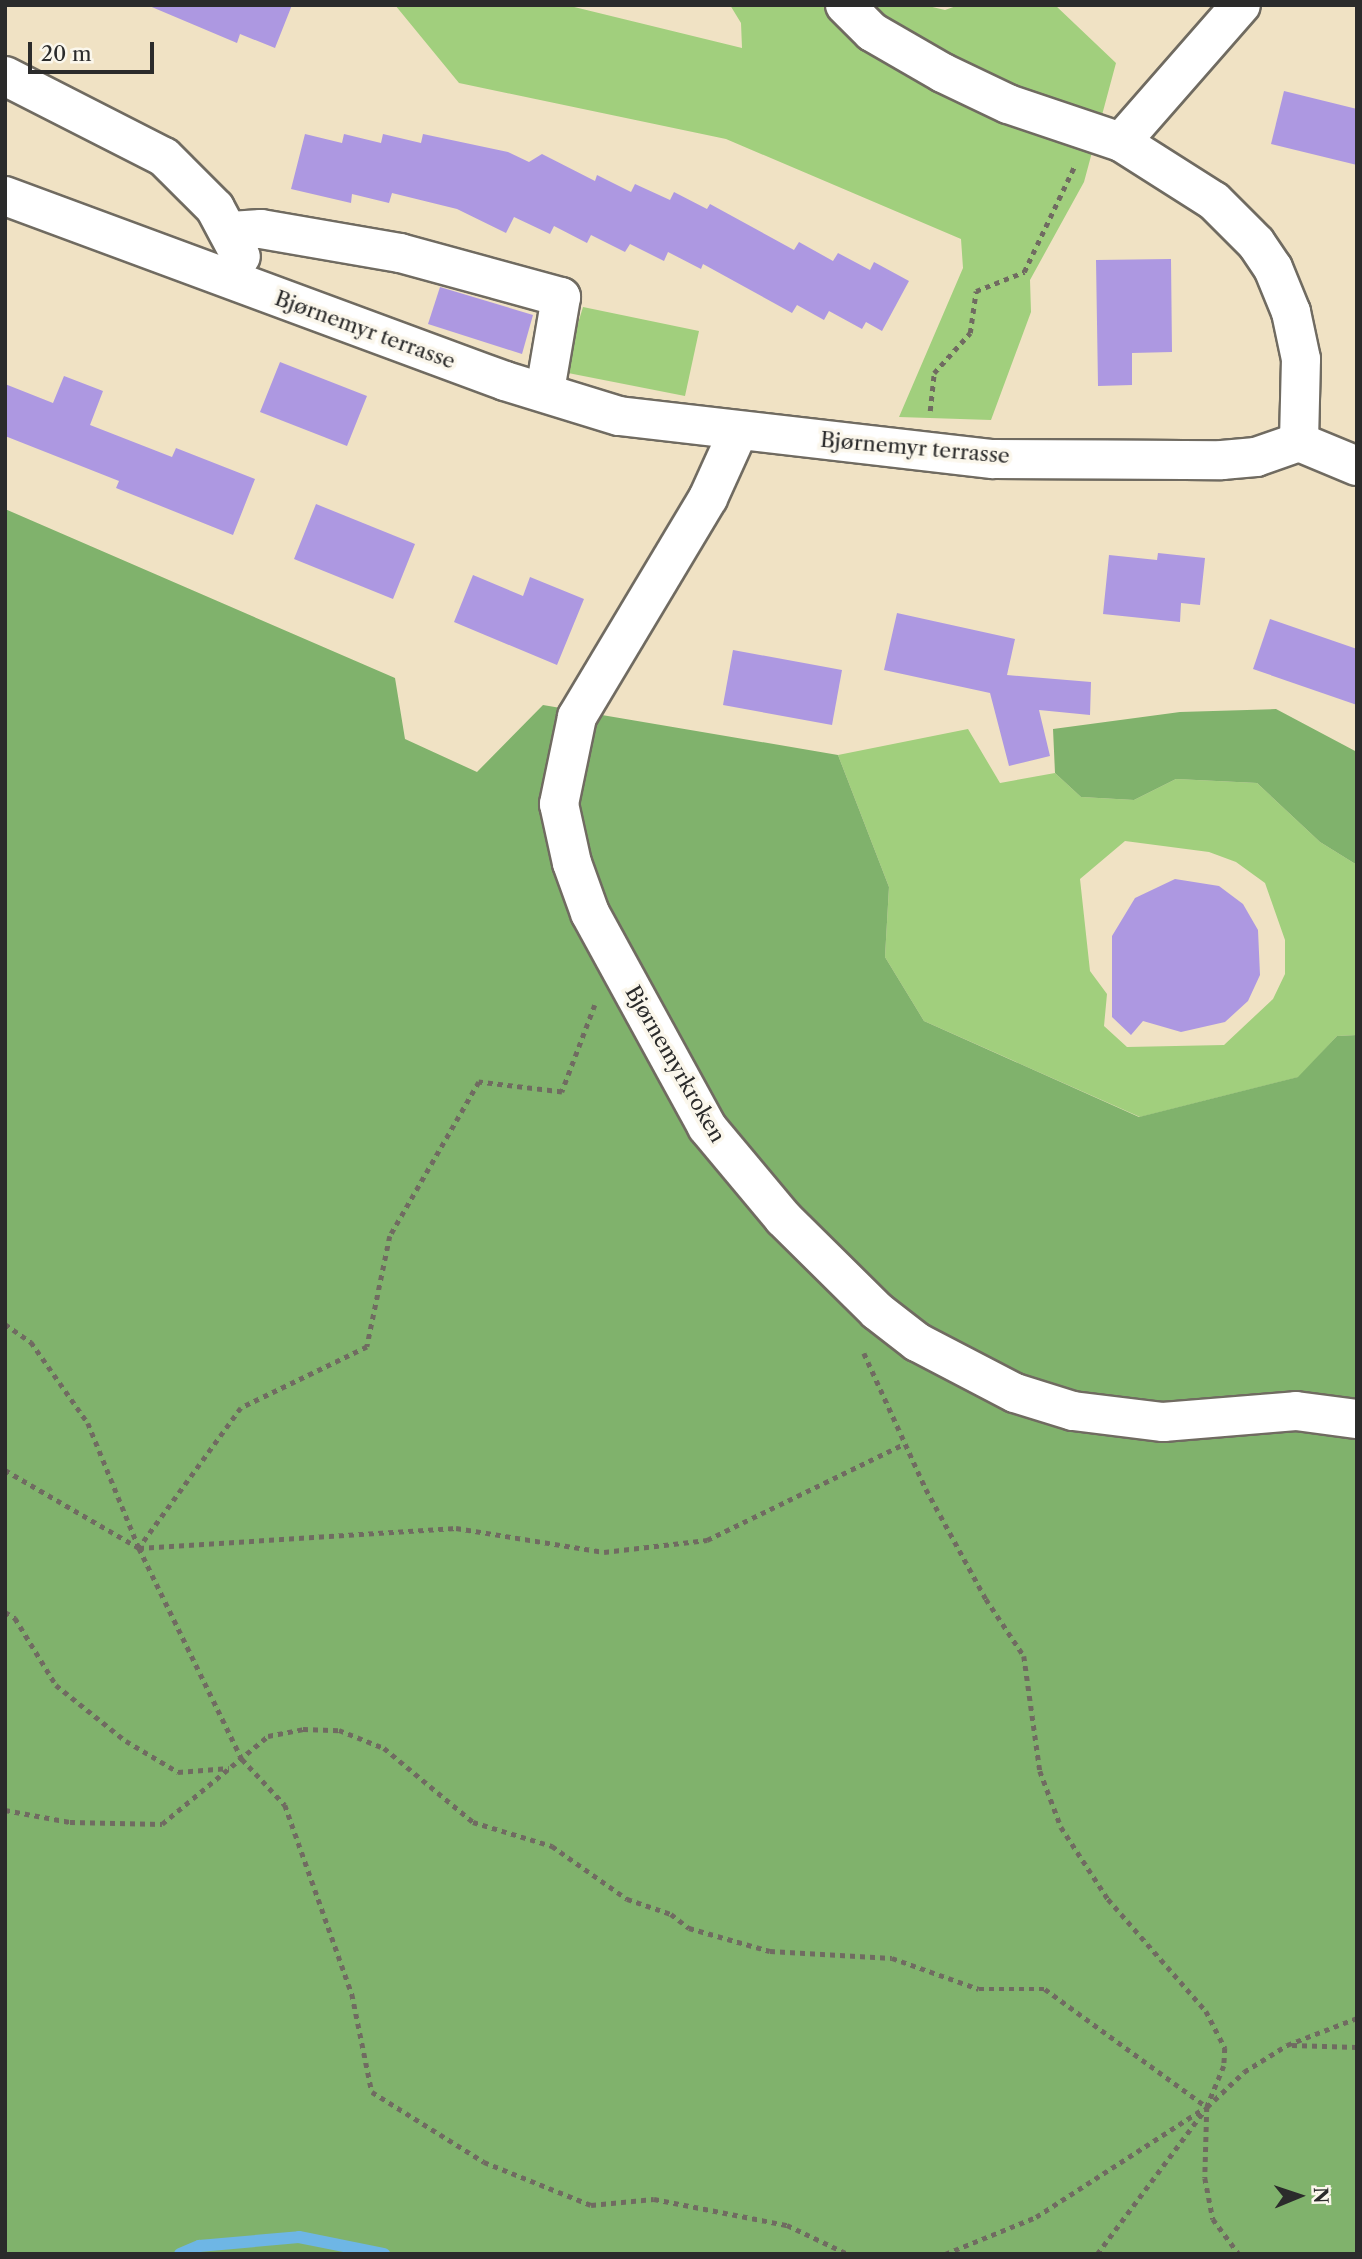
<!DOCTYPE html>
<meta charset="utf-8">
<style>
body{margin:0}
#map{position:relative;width:1362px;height:2259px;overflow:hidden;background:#f0e2c4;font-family:"Libre Caslon Text",serif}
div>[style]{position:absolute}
.green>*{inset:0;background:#a1cf7d}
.forest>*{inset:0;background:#80b26c}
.stream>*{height:12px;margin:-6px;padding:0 6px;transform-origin:6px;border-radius:6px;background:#6eb6e5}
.building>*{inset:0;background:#ad98e1}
.path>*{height:4.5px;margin-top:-2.25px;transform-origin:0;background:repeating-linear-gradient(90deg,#706b61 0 5px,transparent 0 10px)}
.roads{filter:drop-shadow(2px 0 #706b61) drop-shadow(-2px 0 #706b61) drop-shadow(0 2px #706b61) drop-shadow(0 -2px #706b61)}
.minor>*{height:38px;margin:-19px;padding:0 19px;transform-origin:19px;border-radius:19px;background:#fff}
span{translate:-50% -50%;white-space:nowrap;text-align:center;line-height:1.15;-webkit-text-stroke:7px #fbf7ec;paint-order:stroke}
.street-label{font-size:21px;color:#2b2b2b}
.frame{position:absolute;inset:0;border:7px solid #2b2b2b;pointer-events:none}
.north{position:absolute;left:1264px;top:2161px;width:70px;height:70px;-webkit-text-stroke:5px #fbf7ec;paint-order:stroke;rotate:88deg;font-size:19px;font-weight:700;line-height:28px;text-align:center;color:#2b2b2b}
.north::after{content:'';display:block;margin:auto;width:24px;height:32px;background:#2b2b2b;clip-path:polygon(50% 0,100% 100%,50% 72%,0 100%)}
.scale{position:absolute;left:28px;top:42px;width:126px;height:32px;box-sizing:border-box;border:4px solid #2b2b2b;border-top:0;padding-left:9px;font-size:21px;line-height:24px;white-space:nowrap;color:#2b2b2b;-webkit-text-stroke:5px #fbf7ec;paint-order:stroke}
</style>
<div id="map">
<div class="green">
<i style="clip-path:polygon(395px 5px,566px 5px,742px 48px,741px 23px,730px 5px,924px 5px,945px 10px,959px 5px,1055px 5px,1116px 63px,1084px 182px,1030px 280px,1031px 312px,991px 420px,899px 417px,963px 268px,961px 239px,726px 139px,459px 83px)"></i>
<i style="clip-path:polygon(583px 307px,699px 331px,685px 396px,563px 372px)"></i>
<i style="clip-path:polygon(evenodd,968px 729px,1000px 783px,1055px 773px,1081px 797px,1134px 800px,1176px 779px,1257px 783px,1320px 842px,1357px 865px,1357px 1035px,1337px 1036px,1299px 1077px,1140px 1117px,924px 1021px,885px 957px,889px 887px,838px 755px,968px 729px,1125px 841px,1209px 852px,1236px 862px,1265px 883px,1285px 940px,1285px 974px,1273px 999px,1224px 1045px,1127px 1047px,1104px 1026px,1107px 994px,1090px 971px,1080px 879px,1125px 841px)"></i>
</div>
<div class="forest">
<i style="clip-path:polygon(5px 509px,395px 678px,405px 739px,477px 772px,543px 705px,838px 755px,889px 887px,885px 957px,924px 1021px,1139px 1117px,1298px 1077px,1337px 1036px,1357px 1035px,1357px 2254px,5px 2254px)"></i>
<i style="clip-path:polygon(1276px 709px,1357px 752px,1357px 865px,1320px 842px,1257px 783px,1176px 779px,1134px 800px,1081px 797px,1055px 773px,1053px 729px,1180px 712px)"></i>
</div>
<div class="stream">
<i style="left:180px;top:2254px;width:21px;rotate:-23deg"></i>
<i style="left:199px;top:2246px;width:100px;rotate:-5.1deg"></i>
<i style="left:299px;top:2237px;width:87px;rotate:11.3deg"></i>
</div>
<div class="building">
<i style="clip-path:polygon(147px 5px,292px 5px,275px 48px,240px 34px,237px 43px)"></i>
<i style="clip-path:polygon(1284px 91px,1357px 109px,1357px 165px,1271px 144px)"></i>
<i style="clip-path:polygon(305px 134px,342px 143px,344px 134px,381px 143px,383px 134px,421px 143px,423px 134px,508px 152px,529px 162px,542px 154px,595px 181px,597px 175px,631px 192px,635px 184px,670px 200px,674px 192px,707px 209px,710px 204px,794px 250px,799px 242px,833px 261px,838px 253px,870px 270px,874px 262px,909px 281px,882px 331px,866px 322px,862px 329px,829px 311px,824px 320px,797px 305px,792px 313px,703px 264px,701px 269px,668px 252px,664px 261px,630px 244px,625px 252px,591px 235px,587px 243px,554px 226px,550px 234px,514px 217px,506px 233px,457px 209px,392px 193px,389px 203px,352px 194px,351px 203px,291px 189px)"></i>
<i style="clip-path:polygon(1171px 259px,1172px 352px,1132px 353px,1132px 385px,1098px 386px,1096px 260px)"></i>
<i style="clip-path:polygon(440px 287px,533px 315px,522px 354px,428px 324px)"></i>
<i style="clip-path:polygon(280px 362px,367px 396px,347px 446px,260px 412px)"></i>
<i style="clip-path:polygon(64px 376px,103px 391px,90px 425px,172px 457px,176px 448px,255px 479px,233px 535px,116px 488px,119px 481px,5px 436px,5px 384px,53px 403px)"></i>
<i style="clip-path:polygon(316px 504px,415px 544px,393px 599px,294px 559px)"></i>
<i style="clip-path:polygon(1158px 553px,1205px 558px,1200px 605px,1181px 603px,1180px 622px,1103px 614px,1109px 555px,1157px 560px)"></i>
<i style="clip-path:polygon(473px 575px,523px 596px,530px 577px,584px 599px,557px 665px,454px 622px)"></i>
<i style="clip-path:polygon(897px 613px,1015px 639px,1007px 675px,1091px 682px,1090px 715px,1039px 710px,1050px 756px,1009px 766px,990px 693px,884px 670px)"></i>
<i style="clip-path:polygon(1270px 619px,1357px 649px,1357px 705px,1253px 669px)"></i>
<i style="clip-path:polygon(733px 650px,842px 670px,832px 725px,723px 705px)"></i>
<i style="clip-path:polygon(1175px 879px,1219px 886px,1243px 904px,1258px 930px,1260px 975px,1248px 1001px,1225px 1022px,1181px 1032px,1143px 1021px,1131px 1035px,1112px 1017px,1112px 936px,1135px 898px)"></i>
</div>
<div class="path">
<i style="left:930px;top:411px;width:38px;rotate:-84deg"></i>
<i style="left:934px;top:373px;width:54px;rotate:-48deg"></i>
<i style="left:970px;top:333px;width:42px;rotate:-81.9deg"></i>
<i style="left:976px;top:291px;width:52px;rotate:-21.6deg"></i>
<i style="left:1024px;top:272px;width:116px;rotate:-64.5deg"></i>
<i style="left:595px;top:1005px;width:93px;rotate:110.8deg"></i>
<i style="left:562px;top:1092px;width:84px;rotate:-173.1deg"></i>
<i style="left:479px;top:1082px;width:178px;rotate:120deg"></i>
<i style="left:390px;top:1236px;width:113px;rotate:101.7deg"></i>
<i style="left:367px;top:1347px;width:140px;rotate:154.2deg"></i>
<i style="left:241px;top:1408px;width:173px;rotate:126.1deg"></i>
<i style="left:139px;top:1548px;width:235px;rotate:64deg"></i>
<i style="left:242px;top:1759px;width:63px;rotate:46.9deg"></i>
<i style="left:285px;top:1805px;width:201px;rotate:70.5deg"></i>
<i style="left:352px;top:1994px;width:100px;rotate:78.5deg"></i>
<i style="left:372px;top:2092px;width:132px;rotate:32deg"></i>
<i style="left:484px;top:2162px;width:115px;rotate:21.9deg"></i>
<i style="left:591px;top:2205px;width:63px;rotate:-5.4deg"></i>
<i style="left:654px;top:2199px;width:136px;rotate:11.1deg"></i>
<i style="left:787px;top:2225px;width:68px;rotate:25.4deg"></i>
<i style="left:5px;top:1324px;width:32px;rotate:35deg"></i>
<i style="left:31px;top:1342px;width:99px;rotate:54.9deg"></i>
<i style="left:88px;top:1423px;width:135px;rotate:67.8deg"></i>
<i style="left:864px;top:1353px;width:149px;rotate:65.5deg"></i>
<i style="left:926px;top:1489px;width:125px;rotate:61.4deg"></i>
<i style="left:986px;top:1599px;width:69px;rotate:56.3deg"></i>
<i style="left:1024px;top:1656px;width:116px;rotate:82.1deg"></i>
<i style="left:1040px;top:1771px;width:60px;rotate:69.4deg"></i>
<i style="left:1061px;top:1827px;width:86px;rotate:56.9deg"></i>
<i style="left:1108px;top:1899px;width:149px;rotate:48.8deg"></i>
<i style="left:1206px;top:2011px;width:42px;rotate:62.8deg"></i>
<i style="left:1225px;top:2048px;width:18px;rotate:93deg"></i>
<i style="left:1224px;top:2066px;width:44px;rotate:112.5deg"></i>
<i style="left:1207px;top:2107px;width:71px;rotate:91.6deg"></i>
<i style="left:1205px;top:2178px;width:42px;rotate:79deg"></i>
<i style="left:1213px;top:2219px;width:44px;rotate:53.4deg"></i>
<i style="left:5px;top:1470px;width:155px;rotate:30.2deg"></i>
<i style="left:139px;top:1548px;width:318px;rotate:-3.6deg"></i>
<i style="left:456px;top:1528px;width:150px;rotate:9.2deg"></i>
<i style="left:604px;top:1552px;width:104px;rotate:-6.6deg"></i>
<i style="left:707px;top:1540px;width:219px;rotate:-26deg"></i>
<i style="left:5px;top:1612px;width:12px;rotate:31deg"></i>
<i style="left:15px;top:1618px;width:79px;rotate:58.5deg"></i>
<i style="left:56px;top:1685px;width:90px;rotate:38.7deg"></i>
<i style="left:126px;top:1741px;width:61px;rotate:30.8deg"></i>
<i style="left:178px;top:1772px;width:51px;rotate:-4.5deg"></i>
<i style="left:5px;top:1810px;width:66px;rotate:10.5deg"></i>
<i style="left:70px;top:1822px;width:92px;rotate:1.2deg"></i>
<i style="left:162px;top:1824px;width:138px;rotate:-39.7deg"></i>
<i style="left:268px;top:1736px;width:36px;rotate:-11deg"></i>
<i style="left:303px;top:1729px;width:36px;rotate:2deg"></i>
<i style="left:339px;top:1730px;width:48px;rotate:21.8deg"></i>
<i style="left:384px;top:1748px;width:116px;rotate:39.7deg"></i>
<i style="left:473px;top:1822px;width:83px;rotate:16.9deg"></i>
<i style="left:552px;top:1846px;width:92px;rotate:35.2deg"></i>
<i style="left:627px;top:1899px;width:46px;rotate:18.8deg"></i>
<i style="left:671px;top:1914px;width:23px;rotate:38deg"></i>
<i style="left:689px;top:1928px;width:84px;rotate:15.9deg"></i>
<i style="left:770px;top:1951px;width:122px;rotate:3.3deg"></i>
<i style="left:892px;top:1958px;width:92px;rotate:19.6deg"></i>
<i style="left:979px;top:1989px;width:66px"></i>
<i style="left:1045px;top:1989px;width:200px;rotate:36.1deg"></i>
<i style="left:1292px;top:2045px;width:65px;rotate:1.8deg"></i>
<i style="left:945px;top:2254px;width:98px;rotate:-22.1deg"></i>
<i style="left:1036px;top:2217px;width:199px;rotate:-32.9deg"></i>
<i style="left:1097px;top:2254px;width:184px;rotate:-53.2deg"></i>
<i style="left:1207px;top:2107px;width:51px;rotate:-43.4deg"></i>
<i style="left:1244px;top:2072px;width:51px;rotate:-32.1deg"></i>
<i style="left:1287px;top:2045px;width:75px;rotate:-21.1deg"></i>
</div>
<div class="roads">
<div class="minor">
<i style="left:845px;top:5px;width:38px;rotate:45deg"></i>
<i style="left:872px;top:32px;width:82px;rotate:30deg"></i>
<i style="left:943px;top:73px;width:72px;rotate:25.5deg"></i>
<i style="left:1008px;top:104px;width:119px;rotate:18.6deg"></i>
<i style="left:1121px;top:142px;width:110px;rotate:32.4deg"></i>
<i style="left:1214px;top:201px;width:59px;rotate:45deg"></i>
<i style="left:1256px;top:243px;width:30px;rotate:56deg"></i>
<i style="left:1273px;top:268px;width:48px;rotate:67.8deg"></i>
<i style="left:1291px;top:312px;width:48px;rotate:78deg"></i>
<i style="left:1301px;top:359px;width:83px;rotate:91.4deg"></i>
<i style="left:5px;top:76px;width:178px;rotate:27deg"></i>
<i style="left:164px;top:157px;width:72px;rotate:45deg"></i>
<i style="left:215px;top:208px;width:55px;rotate:62deg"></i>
<i style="left:1121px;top:142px;width:182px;rotate:-48.8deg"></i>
<i style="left:5px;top:196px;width:533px;rotate:20.3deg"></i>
<i style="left:505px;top:381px;width:119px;rotate:17.1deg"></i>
<i style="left:619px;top:416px;width:376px;rotate:6.6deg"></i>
<i style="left:993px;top:459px;width:229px;rotate:0.3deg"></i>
<i style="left:1222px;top:460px;width:34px;rotate:-5deg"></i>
<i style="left:1256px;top:457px;width:46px;rotate:-19.2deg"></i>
<i style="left:231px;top:231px;width:30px;rotate:-4deg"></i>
<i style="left:261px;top:229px;width:141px;rotate:9.8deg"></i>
<i style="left:400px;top:253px;width:167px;rotate:15.3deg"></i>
<i style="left:561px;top:297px;width:95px;rotate:99.7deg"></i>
<i style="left:738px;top:432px;width:72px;rotate:114.4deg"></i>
<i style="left:708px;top:498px;width:255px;rotate:120.9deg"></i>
<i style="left:577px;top:717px;width:89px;rotate:101.7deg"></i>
<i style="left:559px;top:804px;width:60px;rotate:77.6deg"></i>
<i style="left:572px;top:863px;width:53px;rotate:70.2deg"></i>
<i style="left:590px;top:913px;width:244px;rotate:61.3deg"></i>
<i style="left:707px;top:1127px;width:119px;rotate:50.1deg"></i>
<i style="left:783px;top:1218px;width:132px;rotate:44.7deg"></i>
<i style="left:877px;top:1311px;width:51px;rotate:37.8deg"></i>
<i style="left:917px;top:1342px;width:110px;rotate:27.5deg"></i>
<i style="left:1015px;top:1393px;width:61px;rotate:17.2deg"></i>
<i style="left:1073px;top:1411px;width:91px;rotate:7deg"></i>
<i style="left:1163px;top:1422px;width:133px;rotate:-4.7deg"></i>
<i style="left:1296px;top:1411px;width:62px;rotate:7.5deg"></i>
<i style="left:1299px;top:442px;width:63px;rotate:22.5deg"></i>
</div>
</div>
<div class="street-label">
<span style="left:365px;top:330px;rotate:20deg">Bjørnemyr terrasse</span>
<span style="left:915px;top:448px;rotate:5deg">Bjørnemyr terrasse</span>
<span style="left:675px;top:1064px;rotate:60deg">Bjørnemyrkroken</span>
</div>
<div class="frame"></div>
<div class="north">N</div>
<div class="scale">20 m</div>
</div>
